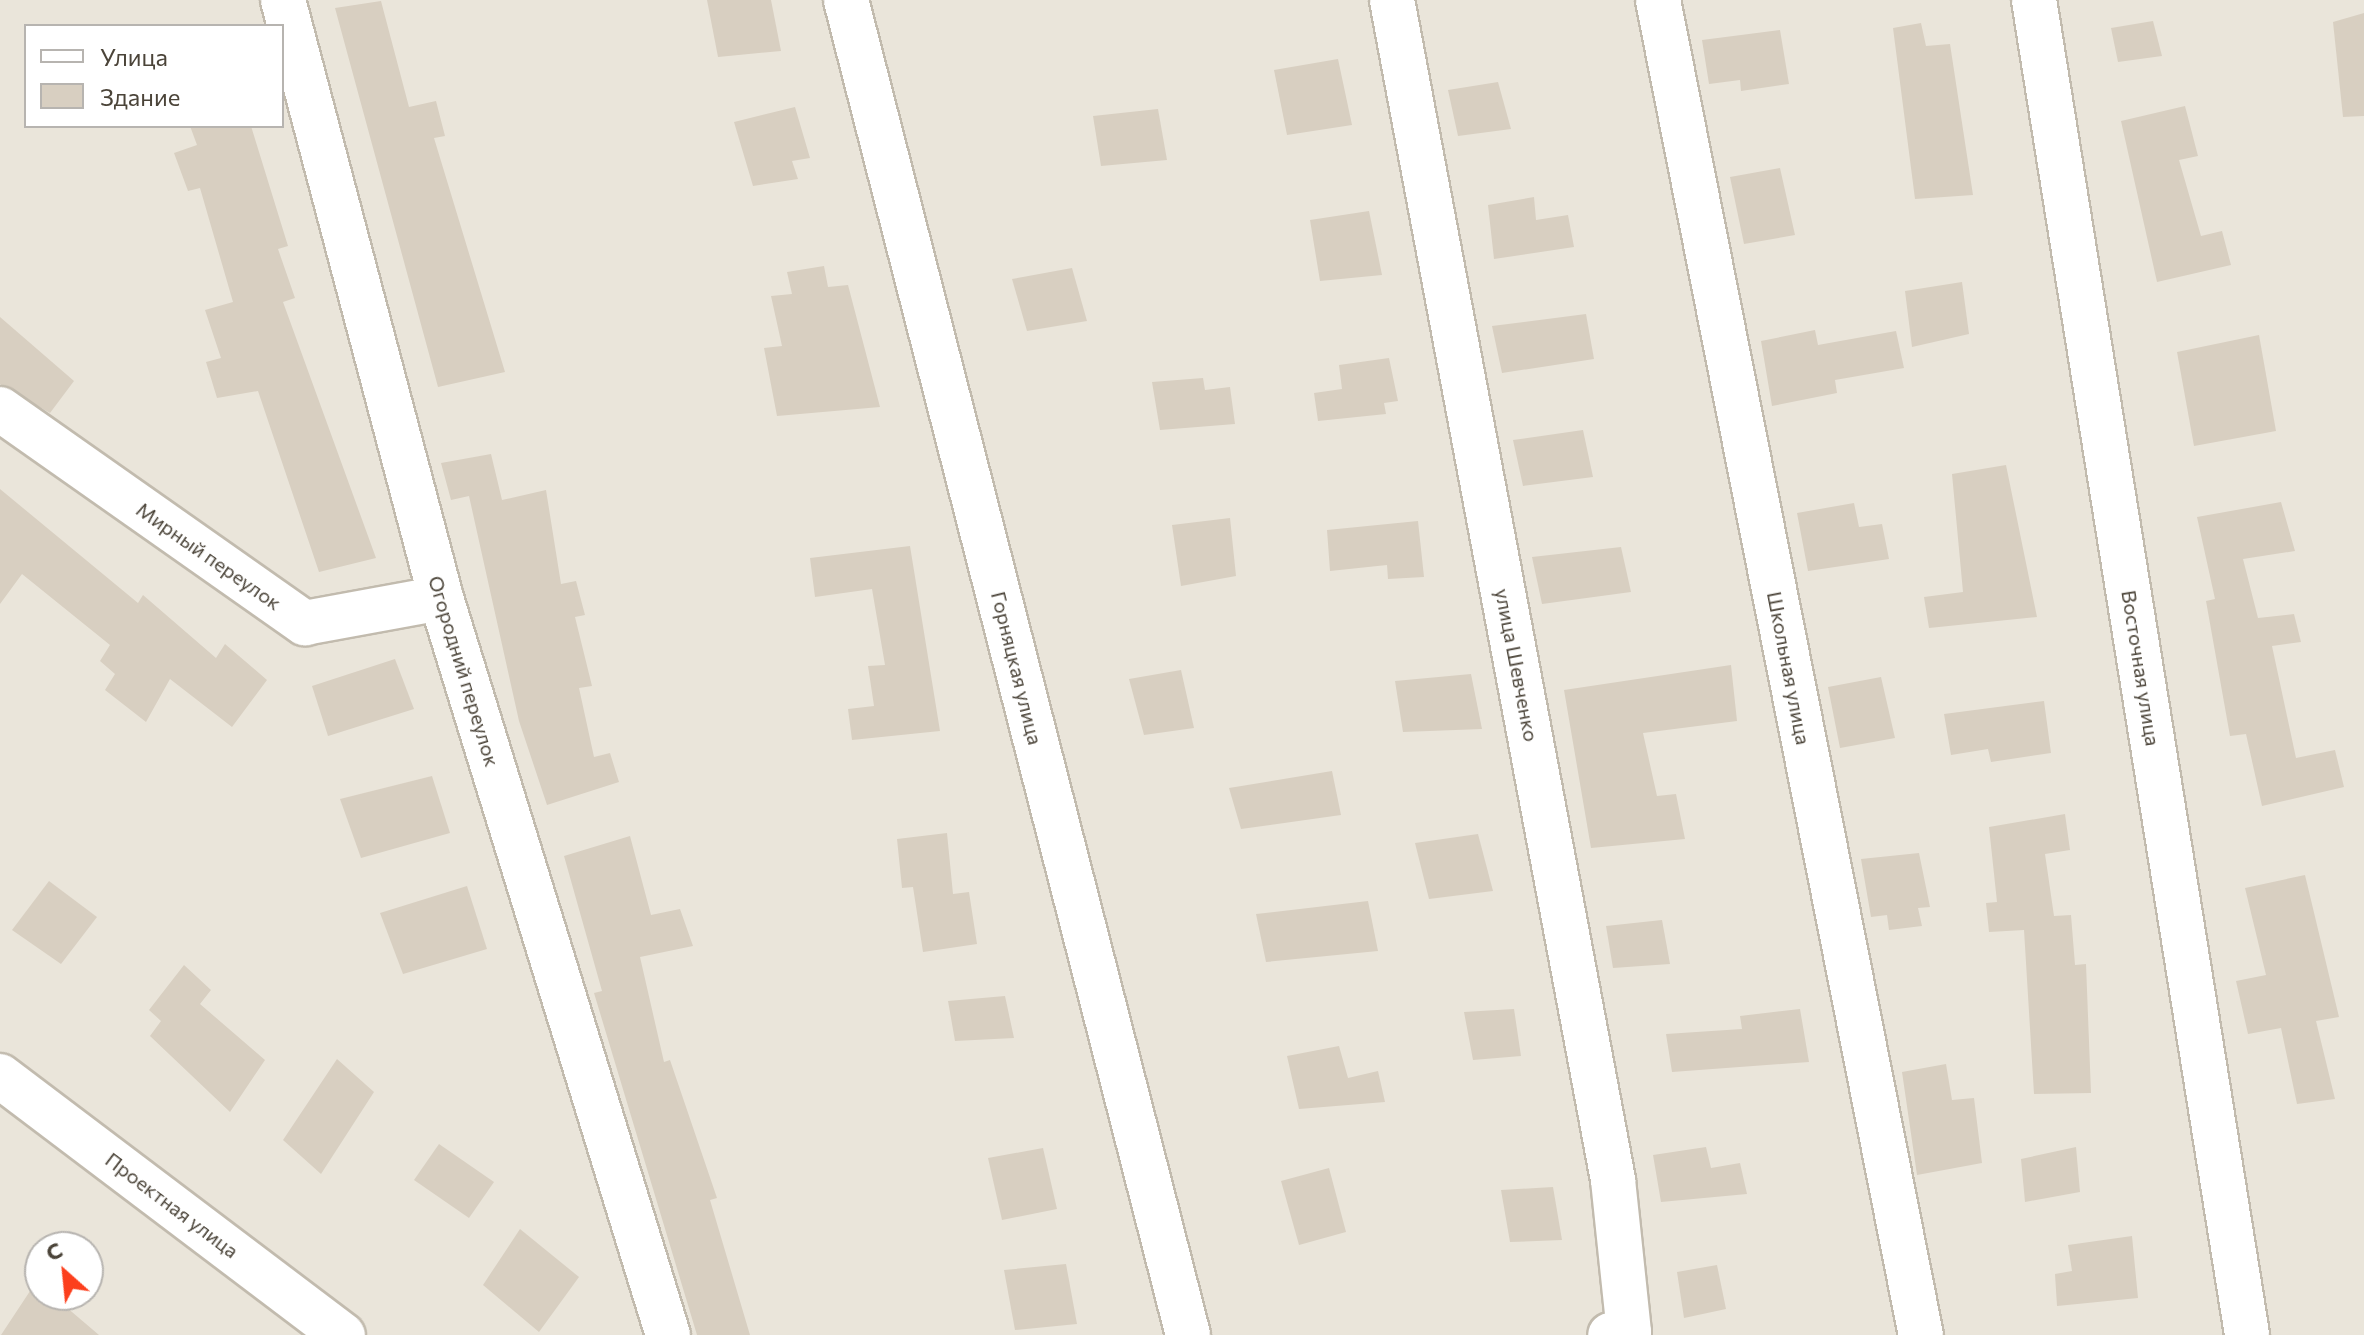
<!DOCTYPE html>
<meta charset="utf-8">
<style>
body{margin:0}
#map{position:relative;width:2364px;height:1335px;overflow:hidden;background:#f6f3ec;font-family:Commissioner,sans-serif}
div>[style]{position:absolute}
.residential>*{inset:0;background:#eae5da}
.building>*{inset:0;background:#d8cfc1}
.roads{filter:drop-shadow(2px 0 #c2bbae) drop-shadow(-2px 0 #c2bbae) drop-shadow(0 2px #c2bbae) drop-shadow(0 -2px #c2bbae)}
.street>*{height:44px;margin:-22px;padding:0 22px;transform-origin:22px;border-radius:22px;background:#fff}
span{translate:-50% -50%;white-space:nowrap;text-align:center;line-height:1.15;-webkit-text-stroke:7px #fff;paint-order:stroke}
.street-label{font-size:20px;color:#4b4439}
.legend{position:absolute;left:24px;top:24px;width:260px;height:104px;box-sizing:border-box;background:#fff;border:2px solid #b7b4b0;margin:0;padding:10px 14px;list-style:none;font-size:24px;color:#4b4439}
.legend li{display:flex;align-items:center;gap:16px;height:40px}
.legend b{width:40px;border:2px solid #b7b4b0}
.north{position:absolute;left:24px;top:1231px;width:80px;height:80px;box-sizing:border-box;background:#fff;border:2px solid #b7b4b0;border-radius:50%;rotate:333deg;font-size:22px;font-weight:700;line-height:32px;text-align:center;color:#4b4439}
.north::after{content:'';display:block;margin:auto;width:28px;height:36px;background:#fc3f1d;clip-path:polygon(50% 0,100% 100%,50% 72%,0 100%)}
</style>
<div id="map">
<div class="residential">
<i style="clip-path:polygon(evenodd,0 0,2364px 0,2364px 1335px,0 1335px,0 0,26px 26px,282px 26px,282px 126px,26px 126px,26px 26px,0 0,40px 1247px,88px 1247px,88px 1295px,40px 1295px,40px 1247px)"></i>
</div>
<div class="building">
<i style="clip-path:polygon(707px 0,771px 0,781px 51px,718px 57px)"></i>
<i style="clip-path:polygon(381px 1px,409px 107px,436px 101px,445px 136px,434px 138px,505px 372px,438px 387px,335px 8px)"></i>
<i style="clip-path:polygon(2364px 13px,2364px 116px,2343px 117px,2333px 22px)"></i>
<i style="clip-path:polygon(2153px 21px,2162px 56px,2118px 62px,2111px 28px)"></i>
<i style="clip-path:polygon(1921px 23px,1926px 46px,1950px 44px,1973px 195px,1915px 199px,1893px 28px)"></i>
<i style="clip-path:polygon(1780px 30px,1789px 84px,1741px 91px,1740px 80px,1709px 84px,1702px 40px)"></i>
<i style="clip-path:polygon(1338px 59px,1352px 125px,1287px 135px,1274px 70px)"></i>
<i style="clip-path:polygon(1498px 82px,1511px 129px,1458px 136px,1448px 90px)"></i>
<i style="clip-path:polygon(2185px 106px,2198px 156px,2179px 160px,2201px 236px,2222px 231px,2231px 265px,2157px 282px,2121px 121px)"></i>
<i style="clip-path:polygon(795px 107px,810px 158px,792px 161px,798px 179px,753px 186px,734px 122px)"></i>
<i style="clip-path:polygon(1158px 109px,1167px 160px,1101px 166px,1093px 116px)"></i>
<i style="clip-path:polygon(190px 126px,251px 126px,288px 246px,278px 249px,295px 298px,283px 302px,376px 558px,319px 572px,258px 391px,217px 398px,206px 362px,221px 358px,205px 310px,233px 302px,200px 188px,188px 191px,174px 153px,197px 145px)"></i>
<i style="clip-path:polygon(1780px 168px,1795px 235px,1744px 244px,1730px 177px)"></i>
<i style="clip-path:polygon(1534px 197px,1536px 220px,1568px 215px,1574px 247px,1494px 259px,1488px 205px)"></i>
<i style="clip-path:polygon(1369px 211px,1382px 275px,1320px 281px,1310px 220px)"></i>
<i style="clip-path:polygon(824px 266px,828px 287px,848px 285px,880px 407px,777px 416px,764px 348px,782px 346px,771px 296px,792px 294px,787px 272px)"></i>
<i style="clip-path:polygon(1072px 268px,1087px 321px,1027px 331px,1012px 279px)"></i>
<i style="clip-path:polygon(1962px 282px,1969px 334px,1912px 347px,1905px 291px)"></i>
<i style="clip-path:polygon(1586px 314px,1594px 359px,1502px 373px,1492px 326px)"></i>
<i style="clip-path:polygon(0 317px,74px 381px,50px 413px,0 384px)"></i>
<i style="clip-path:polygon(1815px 330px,1818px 345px,1896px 331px,1904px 368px,1835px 380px,1837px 393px,1772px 406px,1761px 341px)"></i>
<i style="clip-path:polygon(2259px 335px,2276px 431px,2194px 446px,2177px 352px)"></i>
<i style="clip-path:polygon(1389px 358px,1398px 401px,1384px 403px,1386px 414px,1318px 421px,1314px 393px,1342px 389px,1339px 365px)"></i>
<i style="clip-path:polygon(1203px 378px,1205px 390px,1230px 387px,1235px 424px,1160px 430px,1152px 382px)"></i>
<i style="clip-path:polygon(1583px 430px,1593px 477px,1523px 486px,1513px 440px)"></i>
<i style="clip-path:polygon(491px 454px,502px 500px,546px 490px,561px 584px,576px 581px,585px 615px,575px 617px,592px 686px,579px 688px,594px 757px,610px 753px,619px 782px,547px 805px,519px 721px,469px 496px,451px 500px,441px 463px)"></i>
<i style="clip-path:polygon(2006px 465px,2037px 617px,1929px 628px,1924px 597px,1963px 592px,1952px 474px)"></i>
<i style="clip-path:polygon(0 489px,138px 603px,143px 595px,216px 658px,225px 644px,267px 680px,232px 727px,170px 679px,146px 722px,105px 690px,115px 674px,100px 661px,110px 645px,22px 574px,0 604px)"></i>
<i style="clip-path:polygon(2281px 502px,2295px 551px,2243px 559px,2258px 618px,2294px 614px,2301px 642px,2272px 646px,2296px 758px,2335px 750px,2344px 787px,2262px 806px,2246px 734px,2230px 736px,2206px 601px,2215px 599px,2197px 517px)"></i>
<i style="clip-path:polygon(1854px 503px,1859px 527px,1882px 524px,1889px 559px,1808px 571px,1797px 513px)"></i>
<i style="clip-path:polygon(1230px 518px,1236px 576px,1181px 586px,1172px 525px)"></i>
<i style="clip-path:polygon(1418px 521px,1424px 577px,1388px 579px,1387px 565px,1330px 571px,1327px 530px)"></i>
<i style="clip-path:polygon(910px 546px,940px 731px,852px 740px,848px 709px,874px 706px,868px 666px,885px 665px,872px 589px,815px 597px,810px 558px)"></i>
<i style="clip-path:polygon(1621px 547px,1631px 592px,1542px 604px,1532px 557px)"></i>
<i style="clip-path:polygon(395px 659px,414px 709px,328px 736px,312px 686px)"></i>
<i style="clip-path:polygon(1731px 665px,1737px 721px,1643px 733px,1657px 796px,1676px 794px,1685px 839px,1591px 848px,1564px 690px)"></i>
<i style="clip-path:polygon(1181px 670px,1194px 728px,1144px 735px,1129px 679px)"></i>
<i style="clip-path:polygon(1471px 674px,1482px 729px,1403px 732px,1395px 681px)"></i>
<i style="clip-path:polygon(1881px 677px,1895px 738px,1840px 748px,1828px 687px)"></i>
<i style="clip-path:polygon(2044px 701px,2051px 753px,1991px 762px,1988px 749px,1951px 755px,1944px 714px)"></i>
<i style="clip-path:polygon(1332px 771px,1341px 815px,1241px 829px,1229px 788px)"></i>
<i style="clip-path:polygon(432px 776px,450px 833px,361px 858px,340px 799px)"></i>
<i style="clip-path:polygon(2065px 814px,2070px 850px,2045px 854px,2054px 916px,2071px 915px,2075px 965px,2086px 964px,2091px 1093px,2034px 1094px,2024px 930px,1989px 932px,1986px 903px,1997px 902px,1989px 827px)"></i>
<i style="clip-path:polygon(947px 833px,953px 894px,969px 892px,977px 944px,923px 952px,913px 887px,902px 888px,897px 839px)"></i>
<i style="clip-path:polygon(1478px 834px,1493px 891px,1429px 899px,1415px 843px)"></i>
<i style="clip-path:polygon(630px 836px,651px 915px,680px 909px,693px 946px,640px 957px,664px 1062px,670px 1060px,717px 1198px,710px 1200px,750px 1335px,697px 1335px,594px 993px,602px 991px,564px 856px)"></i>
<i style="clip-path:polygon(1919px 853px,1930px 907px,1918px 908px,1922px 926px,1889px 930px,1887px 915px,1871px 917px,1861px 859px)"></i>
<i style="clip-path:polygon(2305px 875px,2339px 1017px,2316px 1021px,2335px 1099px,2297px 1104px,2281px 1028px,2248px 1034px,2236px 981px,2266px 975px,2245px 888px)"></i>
<i style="clip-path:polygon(49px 881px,97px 917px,61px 964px,12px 930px)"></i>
<i style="clip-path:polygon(467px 886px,487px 949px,403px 974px,380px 913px)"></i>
<i style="clip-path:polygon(1368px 901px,1378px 951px,1266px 962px,1256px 914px)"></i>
<i style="clip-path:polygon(1662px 920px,1670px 964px,1613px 968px,1606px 926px)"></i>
<i style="clip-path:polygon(184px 965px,211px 990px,200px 1004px,265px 1060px,230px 1112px,150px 1036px,161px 1021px,149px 1010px)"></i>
<i style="clip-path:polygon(1005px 996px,1014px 1038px,955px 1041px,948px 1001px)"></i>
<i style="clip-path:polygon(1514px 1009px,1521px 1056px,1473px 1060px,1464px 1012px)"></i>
<i style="clip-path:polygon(1800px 1009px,1809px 1062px,1672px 1072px,1666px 1034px,1742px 1029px,1740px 1016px)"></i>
<i style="clip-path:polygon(1339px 1046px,1348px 1078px,1378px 1071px,1385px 1102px,1299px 1109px,1287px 1056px)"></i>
<i style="clip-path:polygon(337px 1059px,374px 1092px,321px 1174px,283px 1140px)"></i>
<i style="clip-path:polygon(1946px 1064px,1952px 1100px,1974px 1098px,1982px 1163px,1917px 1175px,1902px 1072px)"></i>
<i style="clip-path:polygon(439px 1144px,494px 1182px,469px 1218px,414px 1180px)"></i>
<i style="clip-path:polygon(1706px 1147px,1711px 1168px,1740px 1163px,1747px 1194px,1661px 1202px,1653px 1155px)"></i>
<i style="clip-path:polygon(2076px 1147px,2080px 1192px,2025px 1202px,2021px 1159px)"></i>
<i style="clip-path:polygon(1043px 1148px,1057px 1209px,1002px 1220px,988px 1158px)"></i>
<i style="clip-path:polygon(1329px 1168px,1346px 1232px,1299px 1245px,1281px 1181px)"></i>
<i style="clip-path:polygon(1553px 1187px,1562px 1240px,1510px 1242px,1501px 1190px)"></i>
<i style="clip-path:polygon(520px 1229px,579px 1277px,539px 1332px,483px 1285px)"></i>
<i style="clip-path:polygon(2132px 1236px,2138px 1298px,2057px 1306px,2055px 1274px,2072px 1271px,2068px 1245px)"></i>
<i style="clip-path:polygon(1066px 1264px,1077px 1324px,1015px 1330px,1004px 1270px)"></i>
<i style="clip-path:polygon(1717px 1265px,1726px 1309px,1684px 1318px,1677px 1272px)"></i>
<i style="clip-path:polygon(36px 1282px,40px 1295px,52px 1295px,99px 1335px,1px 1335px)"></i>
</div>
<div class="roads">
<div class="street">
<i style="left:283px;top:0;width:619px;rotate:75.2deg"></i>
<i style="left:441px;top:598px;width:771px;rotate:72.88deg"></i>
<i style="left:846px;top:0;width:1378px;rotate:75.63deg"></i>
<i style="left:1392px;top:0;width:1201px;rotate:79.39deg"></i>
<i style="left:1613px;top:1180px;width:153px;rotate:84deg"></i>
<i style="left:1629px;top:1332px;width:19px;rotate:171deg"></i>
<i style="left:1658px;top:0;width:1361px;rotate:78.86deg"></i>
<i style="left:2034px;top:0;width:1352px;rotate:80.93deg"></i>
<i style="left:0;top:409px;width:373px;rotate:35.1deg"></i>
<i style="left:305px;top:623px;width:138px;rotate:-10.4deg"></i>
<i style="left:0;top:1076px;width:430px;rotate:37.1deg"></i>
</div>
</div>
<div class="street-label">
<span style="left:209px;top:556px;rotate:35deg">Мирный переулок</span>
<span style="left:1517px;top:665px;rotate:79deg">улица Шевченко</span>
<span style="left:1017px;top:668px;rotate:76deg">Горняцкая улица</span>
<span style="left:1789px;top:668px;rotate:79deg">Школьная улица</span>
<span style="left:2141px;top:668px;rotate:81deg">Восточная улица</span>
<span style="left:464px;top:671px;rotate:73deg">Огородний переулок</span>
<span style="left:172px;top:1205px;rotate:37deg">Проектная улица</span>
</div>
<ul class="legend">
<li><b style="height:10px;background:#fff"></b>Улица</li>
<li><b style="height:22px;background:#d8cfc1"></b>Здание</li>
</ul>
<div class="north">С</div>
</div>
